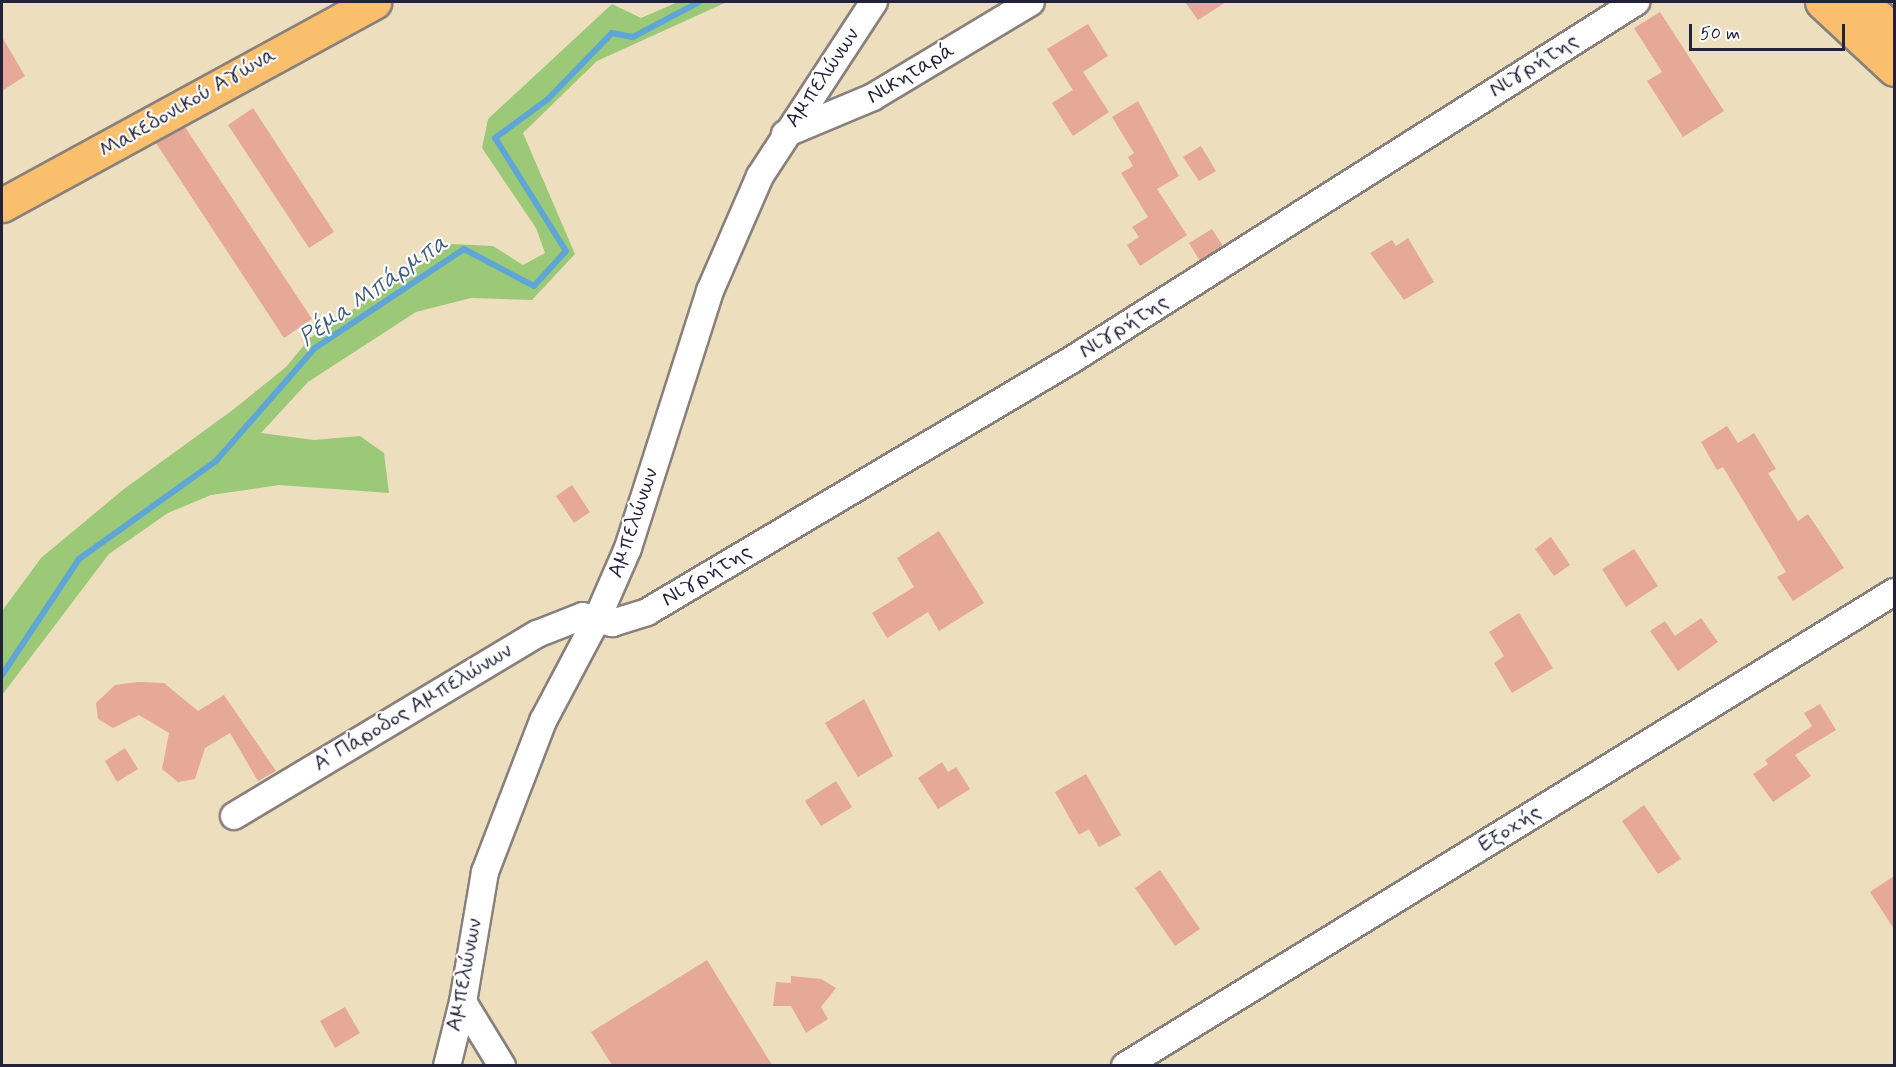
<!DOCTYPE html>
<meta charset="utf-8">
<style>
body{margin:0}
#map{position:relative;width:1896px;height:1067px;overflow:hidden;background:#eddfbe;font-family:Mynerve,sans-serif}
div>[style]{position:absolute}
.green>*{inset:0;background:#9bc978}
.stream>*{height:6px;margin:-3px;padding:0 3px;transform-origin:3px;border-radius:3px;background:#5fa6d6}
.building>*{inset:0;background:#e6a897}
.roads{filter:drop-shadow(2px 0 #88807c) drop-shadow(-2px 0 #88807c) drop-shadow(0 2px #88807c) drop-shadow(0 -2px #88807c)}
.minor>*{height:26px;margin:-13px;padding:0 13px;transform-origin:13px;border-radius:13px;background:#fff}
.major>*{height:33px;margin:-16.5px;padding:0 16.5px;transform-origin:16.5px;border-radius:16.5px;background:#f9bf6d}
span{translate:-50% -50%;white-space:nowrap;text-align:center;line-height:1.15;-webkit-text-stroke:4.5px #fff;paint-order:stroke}
.street-label{font-size:22px;color:#22223b}
.water-label{font-size:24px;color:#3d5d81;font-style:italic}
.frame{position:absolute;inset:0;border:3px solid #22223b;pointer-events:none}
.scale{position:absolute;left:1689px;top:24px;width:156px;height:27px;box-sizing:border-box;border:3px solid #22223b;border-top:0;padding-left:8px;font-size:18px;line-height:21px;white-space:nowrap;color:#22223b;-webkit-text-stroke:4px #fff;paint-order:stroke}
</style>
<div id="map">
<div class="green">
<i style="clip-path:polygon(678px 2px,727px 2px,597px 61px,523px 133px,575px 254px,532px 300px,471px 298px,416px 312px,308px 382px,261px 433px,314px 440px,360px 436px,384px 453px,389px 493px,279px 485px,211px 495px,168px 513px,109px 554px,2px 695px,2px 611px,41px 558px,124px 489px,234px 409px,286px 367px,310px 338px,452px 244px,493px 246px,523px 265px,545px 253px,536px 228px,482px 148px,488px 119px,612px 4px,641px 18px)"></i>
</div>
<div class="stream">
<i style="left:2px;top:675px;width:139px;rotate:-56.4deg"></i>
<i style="left:79px;top:559px;width:168px;rotate:-35.6deg"></i>
<i style="left:216px;top:461px;width:150px;rotate:-48.8deg"></i>
<i style="left:315px;top:348px;width:179px;rotate:-33.6deg"></i>
<i style="left:464px;top:249px;width:79px;rotate:27.9deg"></i>
<i style="left:534px;top:286px;width:47px;rotate:-47.6deg"></i>
<i style="left:566px;top:251px;width:133px;rotate:-122.1deg"></i>
<i style="left:495px;top:138px;width:66px;rotate:-36.3deg"></i>
<i style="left:548px;top:99px;width:92px;rotate:-45.9deg"></i>
<i style="left:612px;top:33px;width:21px;rotate:11deg"></i>
<i style="left:633px;top:37px;width:75px;rotate:-27.9deg"></i>
</div>
<div class="building">
<i style="clip-path:polygon(1185px 2px,1226px 2px,1198px 20px)"></i>
<i style="clip-path:polygon(1660px 12px,1724px 111px,1683px 137px,1647px 81px,1662px 72px,1634px 28px)"></i>
<i style="clip-path:polygon(1088px 24px,1108px 56px,1083px 72px,1109px 112px,1073px 136px,1052px 103px,1073px 90px,1047px 49px)"></i>
<i style="clip-path:polygon(2px 37px,25px 76px,2px 91px)"></i>
<i style="clip-path:polygon(1138px 101px,1179px 176px,1157px 189px,1187px 235px,1140px 266px,1127px 245px,1139px 237px,1132px 227px,1148px 217px,1121px 173px,1133px 166px,1128px 157px,1134px 153px,1112px 117px)"></i>
<i style="clip-path:polygon(253px 108px,334px 232px,309px 248px,228px 125px)"></i>
<i style="clip-path:polygon(185px 127px,312px 319px,284px 338px,156px 143px)"></i>
<i style="clip-path:polygon(1201px 146px,1216px 171px,1199px 181px,1183px 157px)"></i>
<i style="clip-path:polygon(1212px 229px,1223px 246px,1200px 261px,1189px 243px)"></i>
<i style="clip-path:polygon(1408px 238px,1434px 282px,1404px 300px,1370px 253px,1392px 240px,1396px 246px)"></i>
<i style="clip-path:polygon(1727px 426px,1738px 443px,1754px 433px,1776px 469px,1768px 473px,1798px 521px,1808px 514px,1844px 568px,1793px 601px,1777px 577px,1786px 572px,1723px 467px,1717px 470px,1701px 442px)"></i>
<i style="clip-path:polygon(572px 485px,590px 512px,574px 523px,556px 496px)"></i>
<i style="clip-path:polygon(939px 531px,984px 603px,939px 631px,928px 612px,887px 638px,872px 613px,914px 587px,897px 558px)"></i>
<i style="clip-path:polygon(1551px 537px,1570px 565px,1554px 576px,1535px 549px)"></i>
<i style="clip-path:polygon(1634px 549px,1658px 586px,1626px 607px,1602px 569px)"></i>
<i style="clip-path:polygon(1519px 613px,1553px 668px,1512px 693px,1494px 663px,1504px 656px,1489px 632px)"></i>
<i style="clip-path:polygon(1701px 618px,1718px 642px,1678px 671px,1650px 631px,1665px 621px,1675px 636px)"></i>
<i style="clip-path:polygon(138px 682px,164px 683px,198px 711px,224px 695px,276px 771px,258px 781px,230px 733px,205px 748px,195px 779px,178px 782px,162px 769px,169px 733px,139px 715px,113px 728px,98px 719px,96px 703px,115px 685px)"></i>
<i style="clip-path:polygon(864px 699px,893px 756px,858px 777px,825px 723px)"></i>
<i style="clip-path:polygon(1820px 704px,1836px 730px,1795px 755px,1811px 776px,1773px 802px,1753px 774px,1768px 764px,1765px 760px,1812px 726px,1804px 713px)"></i>
<i style="clip-path:polygon(125px 748px,138px 769px,117px 782px,105px 761px)"></i>
<i style="clip-path:polygon(942px 762px,948px 772px,956px 767px,970px 789px,938px 809px,918px 778px)"></i>
<i style="clip-path:polygon(1086px 774px,1121px 835px,1099px 847px,1089px 829px,1079px 835px,1055px 792px)"></i>
<i style="clip-path:polygon(836px 781px,852px 807px,821px 826px,805px 801px)"></i>
<i style="clip-path:polygon(1644px 805px,1681px 859px,1658px 874px,1622px 821px)"></i>
<i style="clip-path:polygon(1160px 870px,1200px 929px,1175px 946px,1135px 888px)"></i>
<i style="clip-path:polygon(1894px 876px,1894px 929px,1870px 892px)"></i>
<i style="clip-path:polygon(707px 960px,772px 1065px,612px 1065px,591px 1032px)"></i>
<i style="clip-path:polygon(791px 976px,821px 979px,836px 988px,821px 1007px,828px 1019px,806px 1033px,791px 1006px,773px 1006px,776px 982px,791px 983px)"></i>
<i style="clip-path:polygon(345px 1007px,360px 1033px,335px 1048px,320px 1021px)"></i>
</div>
<div class="roads">
<div class="minor">
<i style="left:785px;top:134px;width:95px;rotate:-22.8deg"></i>
<i style="left:873px;top:97px;width:184px;rotate:-31deg"></i>
<i style="left:234px;top:816px;width:353px;rotate:-31deg"></i>
<i style="left:537px;top:634px;width:49px;rotate:-21.4deg"></i>
<i style="left:583px;top:616px;width:30px;rotate:14deg"></i>
<i style="left:612px;top:623px;width:37px;rotate:-17deg"></i>
<i style="left:647px;top:612px;width:495px;rotate:-30.7deg"></i>
<i style="left:1073px;top:359px;width:667px;rotate:-32.38deg"></i>
<i style="left:463px;top:1002px;width:75px;rotate:58.6deg"></i>
<i style="left:447px;top:1066px;width:66px;rotate:-76deg"></i>
<i style="left:463px;top:1002px;width:132px;rotate:-80.4deg"></i>
<i style="left:485px;top:872px;width:162px;rotate:-69deg"></i>
<i style="left:543px;top:721px;width:115px;rotate:-62.1deg"></i>
<i style="left:597px;top:619px;width:77px;rotate:-66.4deg"></i>
<i style="left:628px;top:548px;width:270px;rotate:-72.3deg"></i>
<i style="left:710px;top:291px;width:125px;rotate:-66.5deg"></i>
<i style="left:760px;top:176px;width:208px;rotate:-56.8deg"></i>
<i style="left:1125px;top:1066px;width:903px;rotate:-31.65deg"></i>
</div>
<div class="major">
<i style="left:1822px;top:2px;width:98px;rotate:42.9deg"></i>
<i style="left:1862px;top:2px;width:44px;rotate:43.2deg"></i>
<i style="left:2px;top:205px;width:424px;rotate:-28.6deg"></i>
</div>
</div>
<div class="street-label">
<span style="left:1534px;top:66px;rotate:-32deg">Νιγρήτης</span>
<span style="left:911px;top:74px;rotate:-31deg">Νικηταρά</span>
<span style="left:823px;top:78px;rotate:-56deg">Αμπελώνων</span>
<span style="left:188px;top:103px;rotate:-30deg">Μακεδονικού Αγώνα</span>
<span style="left:1124px;top:327px;rotate:-32deg">Νιγρήτης</span>
<span style="left:634px;top:523px;rotate:-71deg">Αμπελώνων</span>
<span style="left:707px;top:576px;rotate:-31deg">Νιγρήτης</span>
<span style="left:413px;top:708px;rotate:-31deg">Α' Πάροδος Αμπελώνων</span>
<span style="left:1510px;top:829px;rotate:-32deg">Εξοχής</span>
<span style="left:465px;top:975px;rotate:-79deg">Αμπελώνων</span>
</div>
<div class="water-label">
<span style="left:374px;top:291px;rotate:-35deg">Ρέμα Μπάρμπα</span>
</div>
<div class="frame"></div>
<div class="scale">50 m</div>
</div>
